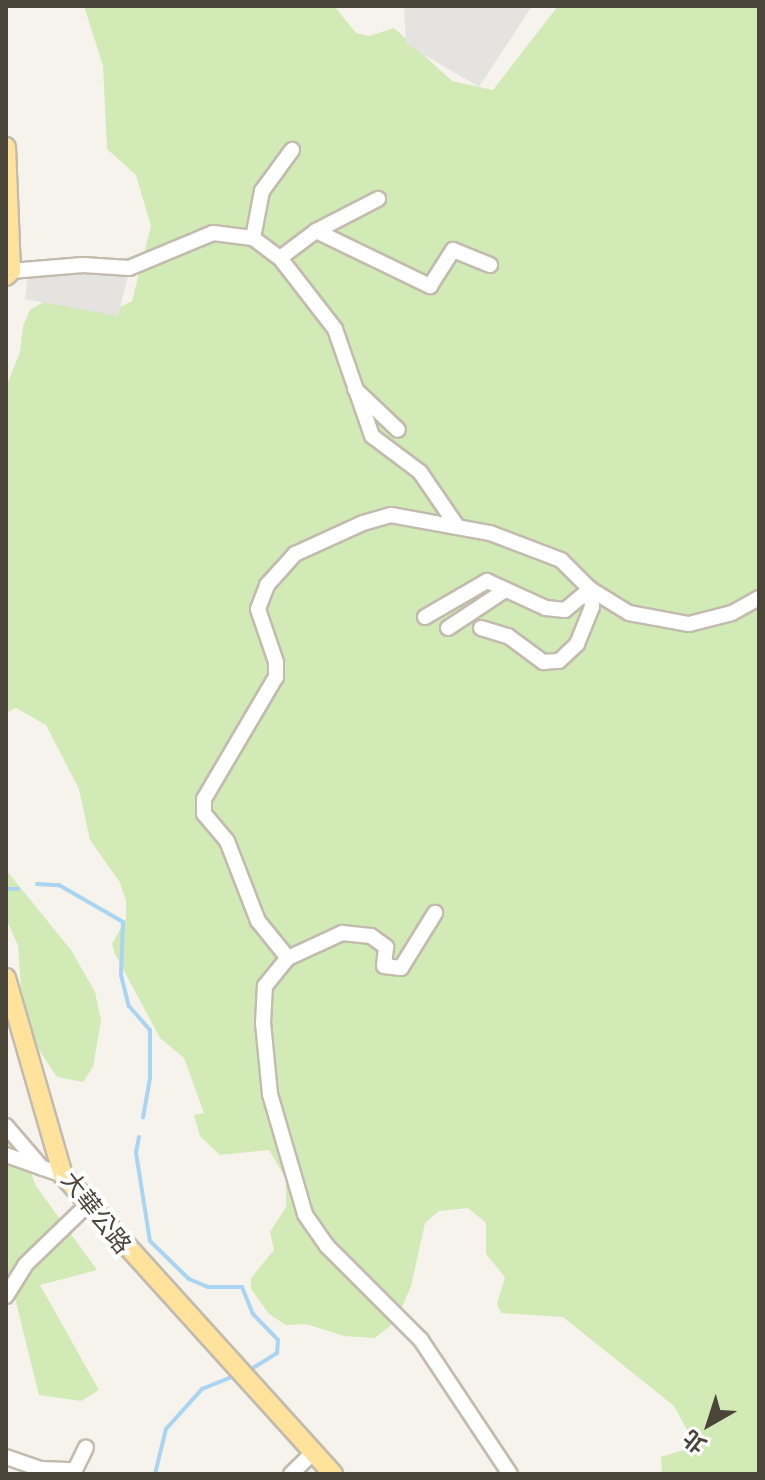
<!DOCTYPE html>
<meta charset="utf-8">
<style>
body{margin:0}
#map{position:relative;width:765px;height:1480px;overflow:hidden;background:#f6f3ec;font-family:Barlow,"Noto Sans TC",sans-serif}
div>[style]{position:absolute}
.green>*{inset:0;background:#d2eab5}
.parking>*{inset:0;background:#e5e3e0}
.stream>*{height:4px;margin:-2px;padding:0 2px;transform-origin:2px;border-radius:2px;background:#a9d4f2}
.roads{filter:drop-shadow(2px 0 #c2bbae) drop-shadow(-2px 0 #c2bbae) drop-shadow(0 2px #c2bbae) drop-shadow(0 -2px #c2bbae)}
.minor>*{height:14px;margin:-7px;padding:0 7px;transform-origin:7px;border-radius:7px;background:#fff}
.major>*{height:18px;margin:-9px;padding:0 9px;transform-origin:9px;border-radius:9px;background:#ffe39c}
span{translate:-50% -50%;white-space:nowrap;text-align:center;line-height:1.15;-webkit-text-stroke:8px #fff;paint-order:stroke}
.street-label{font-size:24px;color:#4b4439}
.frame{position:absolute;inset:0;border:8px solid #4b4439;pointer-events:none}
.north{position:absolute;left:669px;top:1384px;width:80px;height:80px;-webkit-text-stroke:6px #fff;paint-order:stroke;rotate:219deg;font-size:22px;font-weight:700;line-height:32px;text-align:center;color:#4b4439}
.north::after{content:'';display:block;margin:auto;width:28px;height:36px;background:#4b4439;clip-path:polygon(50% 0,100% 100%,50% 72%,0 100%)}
</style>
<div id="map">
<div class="green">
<i style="clip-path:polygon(84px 6px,334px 6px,356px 33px,369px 36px,394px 28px,452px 81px,493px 90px,558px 6px,759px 6px,759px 1474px,662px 1474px,661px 1457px,687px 1449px,693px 1441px,674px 1406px,563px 1317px,501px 1313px,497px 1304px,505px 1277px,486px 1254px,486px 1223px,468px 1208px,439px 1211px,425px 1223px,411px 1286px,396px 1321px,375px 1338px,344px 1336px,306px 1324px,286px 1325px,269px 1314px,251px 1289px,251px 1278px,274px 1250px,270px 1232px,286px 1207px,286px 1179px,269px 1150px,220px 1155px,200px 1136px,194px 1115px,204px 1113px,184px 1058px,160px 1038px,115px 954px,112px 944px,126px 919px,126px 900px,119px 881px,90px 840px,79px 789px,46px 725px,16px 708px,6px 713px,6px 387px,20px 352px,23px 326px,30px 310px,62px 291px,116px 309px,132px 301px,151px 226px,136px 175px,107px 149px,103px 66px)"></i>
<i style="clip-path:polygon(6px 870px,71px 950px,95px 992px,101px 1020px,93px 1067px,83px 1082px,57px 1077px,35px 1044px,21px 988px,18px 945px,6px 919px)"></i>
<i style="clip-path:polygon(15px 1132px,36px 1186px,97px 1270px,40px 1285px,99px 1390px,81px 1401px,39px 1395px,15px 1298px,6px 1296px,6px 1133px)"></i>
</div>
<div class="parking">
<i style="clip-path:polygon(404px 6px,532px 6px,479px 87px,406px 44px)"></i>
<i style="clip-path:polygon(84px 268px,128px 276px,118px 316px,25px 299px,28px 277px)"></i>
</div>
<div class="stream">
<i style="left:37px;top:884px;width:22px;rotate:3deg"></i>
<i style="left:59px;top:885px;width:74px;rotate:30deg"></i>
<i style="left:123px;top:922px;width:53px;rotate:92.2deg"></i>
<i style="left:121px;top:975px;width:32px;rotate:76deg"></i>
<i style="left:129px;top:1006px;width:32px;rotate:49deg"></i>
<i style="left:150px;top:1030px;width:48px;rotate:90deg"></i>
<i style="left:150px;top:1078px;width:40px;rotate:100deg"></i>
<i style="left:6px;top:889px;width:12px"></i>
<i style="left:139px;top:1137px;width:16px;rotate:101deg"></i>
<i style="left:136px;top:1153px;width:89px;rotate:81deg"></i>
<i style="left:150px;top:1241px;width:54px;rotate:44.3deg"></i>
<i style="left:189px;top:1279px;width:21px;rotate:23deg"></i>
<i style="left:208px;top:1287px;width:34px"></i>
<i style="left:242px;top:1287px;width:29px;rotate:68deg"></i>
<i style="left:253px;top:1314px;width:36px;rotate:46deg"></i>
<i style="left:278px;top:1340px;width:13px;rotate:94deg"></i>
<i style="left:277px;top:1353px;width:34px;rotate:148deg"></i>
<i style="left:155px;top:1474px;width:46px;rotate:-76.3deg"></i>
<i style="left:166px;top:1429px;width:54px;rotate:-48deg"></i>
<i style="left:202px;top:1389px;width:37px;rotate:-22deg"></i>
</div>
<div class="roads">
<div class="minor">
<i style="left:316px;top:231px;width:70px;rotate:-27.3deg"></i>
<i style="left:253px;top:238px;width:48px;rotate:-79.2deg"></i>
<i style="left:262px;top:191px;width:51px;rotate:-53.8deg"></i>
<i style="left:280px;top:258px;width:45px;rotate:-36.9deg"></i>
<i style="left:316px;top:231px;width:127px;rotate:25.8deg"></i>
<i style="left:430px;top:286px;width:43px;rotate:-57.4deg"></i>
<i style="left:453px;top:250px;width:40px;rotate:22deg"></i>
<i style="left:11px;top:271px;width:72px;rotate:-4.8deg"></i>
<i style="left:83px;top:265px;width:46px;rotate:3.7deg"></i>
<i style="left:129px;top:268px;width:91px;rotate:-22.6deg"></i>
<i style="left:213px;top:233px;width:40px;rotate:7.1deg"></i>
<i style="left:253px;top:238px;width:34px;rotate:37deg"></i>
<i style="left:280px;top:258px;width:90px;rotate:52.2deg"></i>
<i style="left:335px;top:329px;width:113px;rotate:70.9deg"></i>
<i style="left:372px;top:436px;width:60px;rotate:36.9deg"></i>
<i style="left:420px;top:472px;width:65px;rotate:55.6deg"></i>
<i style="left:355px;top:389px;width:59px;rotate:43.6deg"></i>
<i style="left:425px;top:617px;width:72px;rotate:-30.1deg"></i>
<i style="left:487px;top:581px;width:65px;rotate:24.6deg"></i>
<i style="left:546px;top:608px;width:19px;rotate:6deg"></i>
<i style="left:565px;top:610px;width:33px;rotate:-40deg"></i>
<i style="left:448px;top:628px;width:67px;rotate:-33.5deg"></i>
<i style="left:481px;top:628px;width:28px;rotate:17deg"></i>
<i style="left:508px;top:636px;width:44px;rotate:36.6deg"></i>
<i style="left:543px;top:662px;width:16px;rotate:-4deg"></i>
<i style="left:559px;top:661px;width:25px;rotate:-43deg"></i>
<i style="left:577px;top:644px;width:40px;rotate:-68deg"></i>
<i style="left:592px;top:607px;width:18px;rotate:-96deg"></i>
<i style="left:288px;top:958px;width:60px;rotate:-24.8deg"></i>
<i style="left:342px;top:933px;width:29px;rotate:6deg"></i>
<i style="left:371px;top:936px;width:19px;rotate:36deg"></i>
<i style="left:386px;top:947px;width:19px;rotate:96deg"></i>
<i style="left:384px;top:966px;width:17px;rotate:7deg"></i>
<i style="left:401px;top:968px;width:65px;rotate:-58.3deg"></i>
<i style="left:6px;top:1126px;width:55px;rotate:49.4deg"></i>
<i style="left:6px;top:1155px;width:60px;rotate:19.3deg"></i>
<i style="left:6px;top:1296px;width:36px;rotate:-58deg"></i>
<i style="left:25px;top:1265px;width:85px;rotate:-44deg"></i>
<i style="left:6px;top:1457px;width:37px;rotate:19deg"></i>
<i style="left:41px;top:1469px;width:34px;rotate:2deg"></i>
<i style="left:75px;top:1470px;width:25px;rotate:-64deg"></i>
<i style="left:291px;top:1474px;width:30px;rotate:-44deg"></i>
<i style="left:510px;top:1474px;width:161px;rotate:-123.6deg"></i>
<i style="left:421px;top:1340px;width:133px;rotate:-135deg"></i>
<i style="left:327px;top:1246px;width:39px;rotate:-125deg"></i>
<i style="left:305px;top:1214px;width:125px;rotate:-106.3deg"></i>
<i style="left:270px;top:1094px;width:71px;rotate:-95.6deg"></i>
<i style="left:263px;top:1023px;width:37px;rotate:-87deg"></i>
<i style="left:265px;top:986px;width:36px;rotate:-51deg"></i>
<i style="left:288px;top:958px;width:48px;rotate:-129deg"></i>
<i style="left:258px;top:921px;width:86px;rotate:-111.2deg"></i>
<i style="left:227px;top:841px;width:35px;rotate:-130deg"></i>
<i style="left:204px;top:814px;width:15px;rotate:-90deg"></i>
<i style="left:204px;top:799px;width:142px;rotate:-59.5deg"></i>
<i style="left:276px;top:677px;width:15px;rotate:-90deg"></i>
<i style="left:276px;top:662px;width:56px;rotate:-108.8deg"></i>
<i style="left:258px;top:609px;width:26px;rotate:-69deg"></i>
<i style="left:267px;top:585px;width:42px;rotate:-47.9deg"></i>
<i style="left:295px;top:554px;width:75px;rotate:-24.5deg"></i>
<i style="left:363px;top:523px;width:29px;rotate:-16deg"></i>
<i style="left:391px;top:515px;width:101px;rotate:10.3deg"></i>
<i style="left:490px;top:533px;width:76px;rotate:20.8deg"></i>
<i style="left:561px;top:560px;width:41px;rotate:45deg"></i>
<i style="left:590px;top:589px;width:46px;rotate:31.6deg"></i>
<i style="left:629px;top:613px;width:61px;rotate:10.4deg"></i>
<i style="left:689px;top:624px;width:44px;rotate:-14.3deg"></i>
<i style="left:732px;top:613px;width:31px;rotate:-29deg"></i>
</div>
<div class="major">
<i style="left:6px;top:147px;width:124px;rotate:87.7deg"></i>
<i style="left:11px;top:271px;width:7px;rotate:135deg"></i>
<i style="left:6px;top:978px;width:205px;rotate:73.9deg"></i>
<i style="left:63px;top:1175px;width:403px;rotate:47.9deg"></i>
</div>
</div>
<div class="street-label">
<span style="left:97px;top:1212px;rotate:52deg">大華公路</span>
</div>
<div class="frame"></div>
<div class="north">北</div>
</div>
